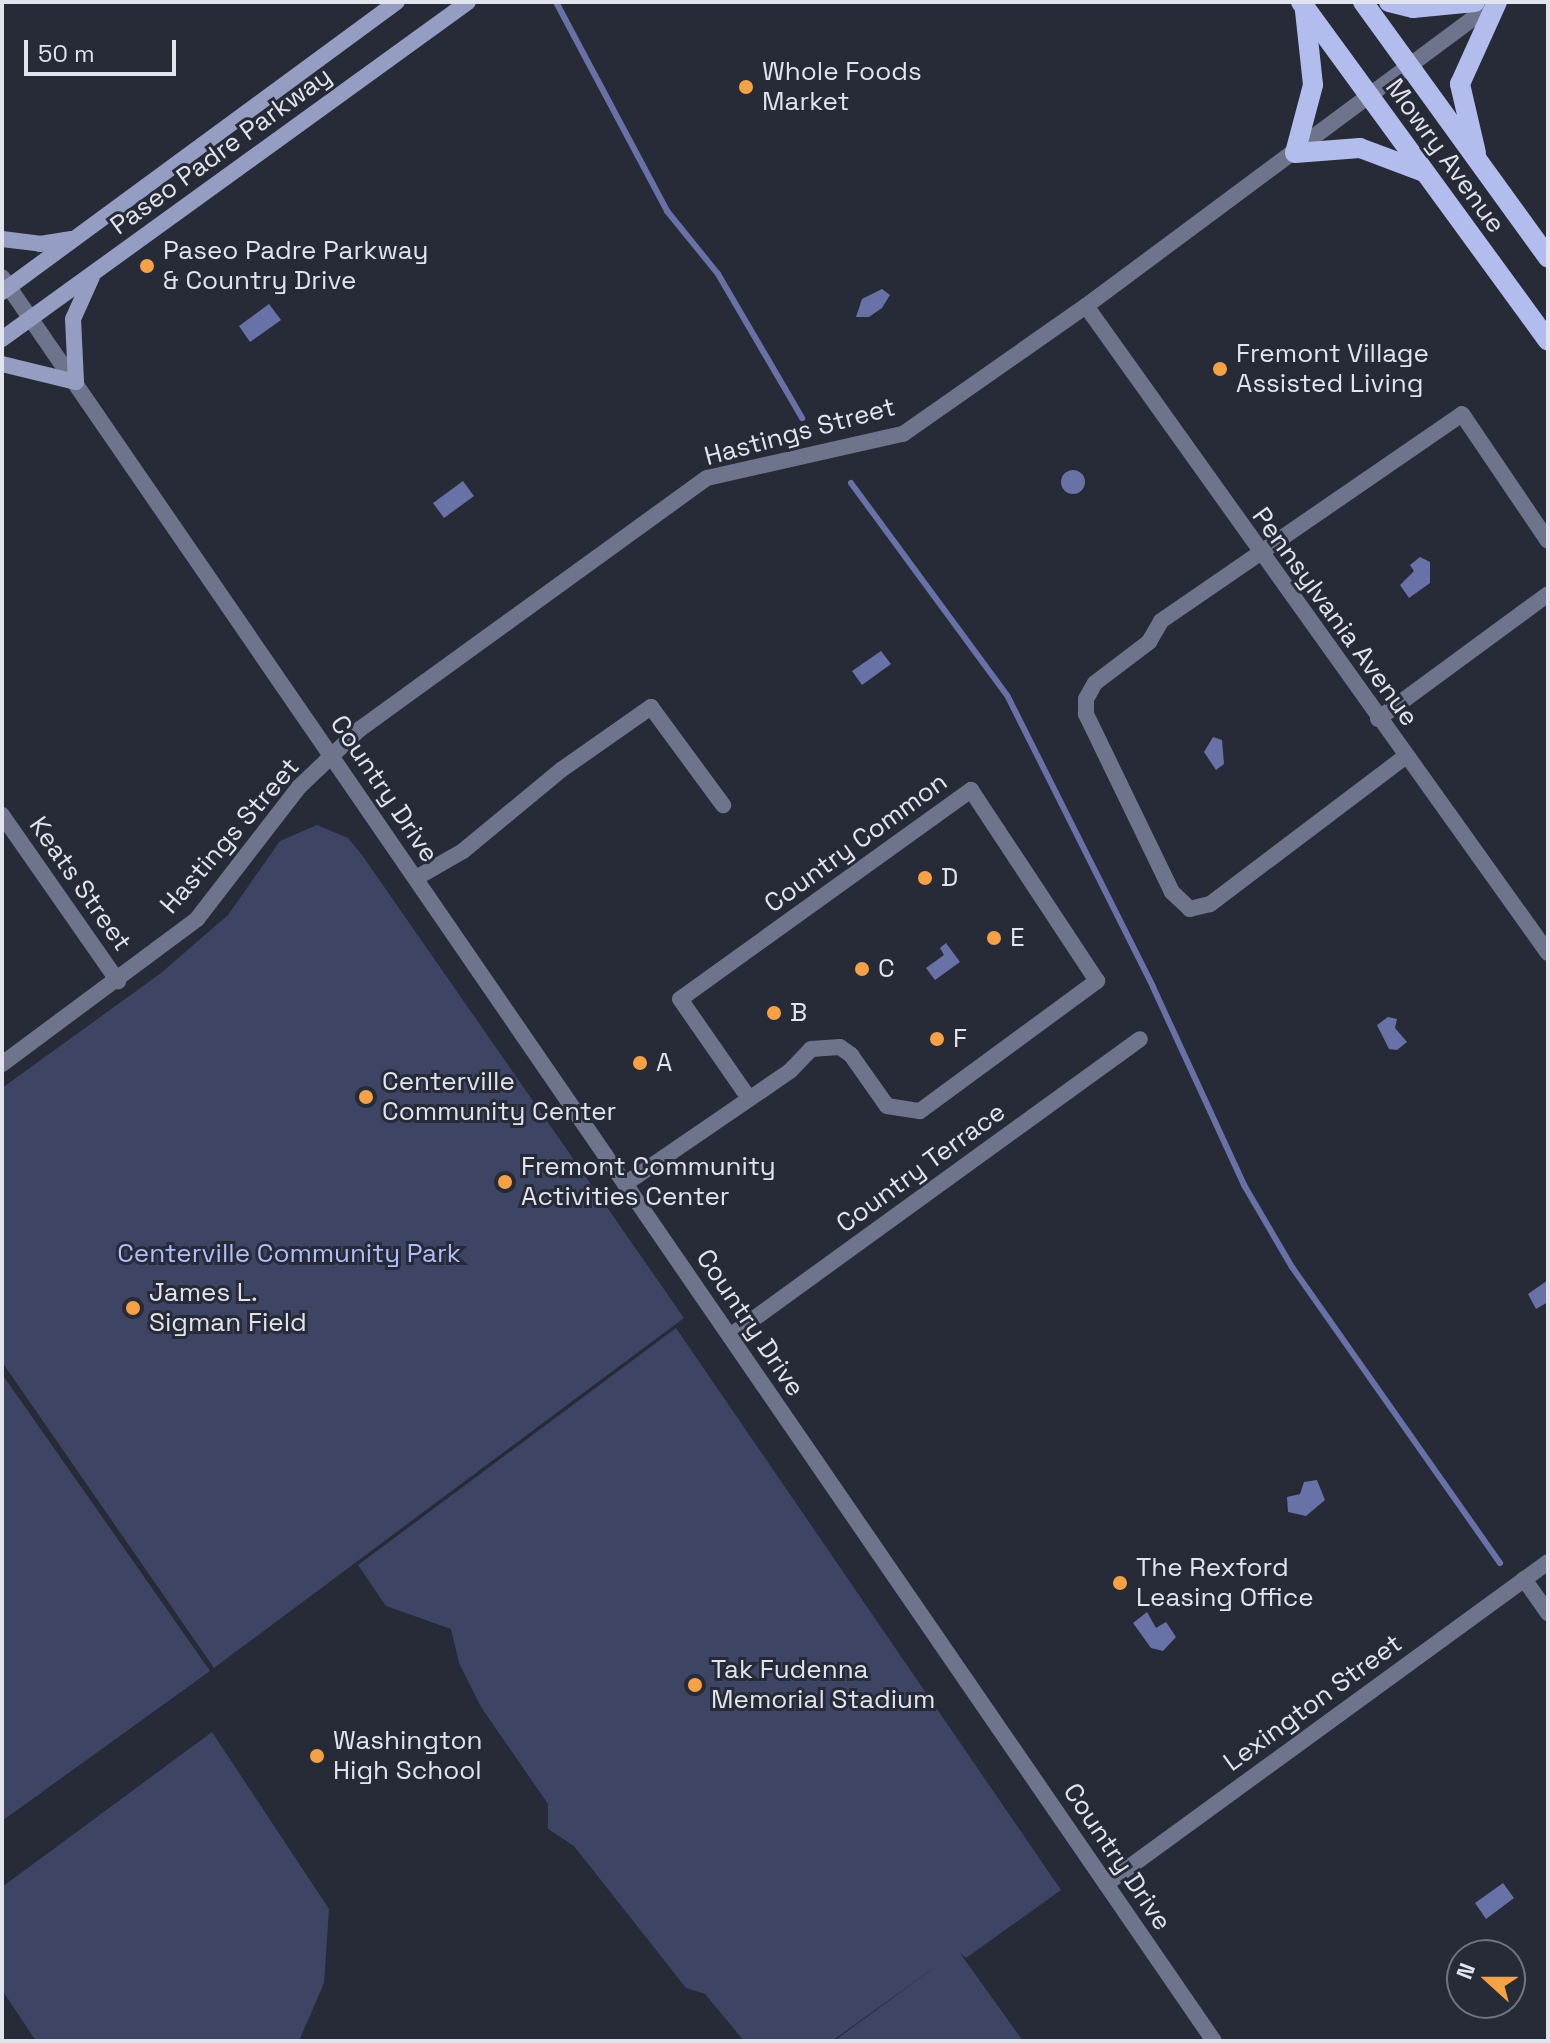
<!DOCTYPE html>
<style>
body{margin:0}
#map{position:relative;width:1550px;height:2043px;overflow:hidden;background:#272a37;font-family:"Space Grotesk",sans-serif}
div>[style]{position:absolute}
.green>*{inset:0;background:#3e4464}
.water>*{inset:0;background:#6872a7}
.round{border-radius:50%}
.stream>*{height:6px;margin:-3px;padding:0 3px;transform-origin:3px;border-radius:3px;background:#6872a7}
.minor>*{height:16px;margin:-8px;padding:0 8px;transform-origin:8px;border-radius:8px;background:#6e748b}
.secondary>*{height:16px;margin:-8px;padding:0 8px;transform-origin:8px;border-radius:8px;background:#959dc3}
.primary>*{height:20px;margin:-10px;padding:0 10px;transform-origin:10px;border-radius:10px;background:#b2bdee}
.dots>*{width:22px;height:22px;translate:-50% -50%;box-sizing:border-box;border:4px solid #272a37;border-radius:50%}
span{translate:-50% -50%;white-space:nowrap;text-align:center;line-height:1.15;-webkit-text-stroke:6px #272a37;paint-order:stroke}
.poi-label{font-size:26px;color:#e2e4ed}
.left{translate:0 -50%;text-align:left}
.street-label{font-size:26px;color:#e2e4ed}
.park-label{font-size:26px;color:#b0bdfc}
.frame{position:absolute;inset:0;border:4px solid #e2e4ed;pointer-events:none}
.north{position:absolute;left:1446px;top:1939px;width:80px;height:80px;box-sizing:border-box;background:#272a37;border:2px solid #727480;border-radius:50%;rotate:291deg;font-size:22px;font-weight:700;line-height:32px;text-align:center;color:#e2e4ed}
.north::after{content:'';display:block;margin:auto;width:28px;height:36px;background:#f5a246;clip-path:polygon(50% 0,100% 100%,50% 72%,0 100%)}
.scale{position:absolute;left:24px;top:40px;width:152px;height:36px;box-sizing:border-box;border:4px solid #e2e4ed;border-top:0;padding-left:10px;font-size:24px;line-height:28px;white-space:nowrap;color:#e2e4ed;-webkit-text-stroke:6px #272a37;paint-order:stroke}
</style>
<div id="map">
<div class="green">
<i style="clip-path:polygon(317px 825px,348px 838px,362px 855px,684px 1318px,214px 1668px,2px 1362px,2px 1088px,161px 973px,228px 915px,280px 841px)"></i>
<i style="clip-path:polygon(676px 1328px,1061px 1890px,966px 1958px,960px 1953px,1023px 2041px,834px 2041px,946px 1959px,832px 2041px,744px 2041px,705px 1994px,686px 1988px,574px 1846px,548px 1829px,548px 1804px,481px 1707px,459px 1663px,451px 1629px,386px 1606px,358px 1565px)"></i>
<i style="clip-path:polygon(2px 1374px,210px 1671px,2px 1821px)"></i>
<i style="clip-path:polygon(212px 1732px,329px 1909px,324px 1983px,299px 2041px,36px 2041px,2px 1990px,2px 1887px)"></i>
</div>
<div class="water">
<i style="clip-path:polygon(882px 289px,890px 295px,882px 308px,869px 317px,856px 317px,862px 299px)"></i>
<i style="clip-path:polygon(269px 304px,281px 320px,250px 342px,239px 326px)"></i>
<i class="round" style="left:1061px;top:470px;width:24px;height:24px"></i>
<i style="clip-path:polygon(463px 481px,474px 496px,444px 518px,433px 503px)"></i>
<i style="clip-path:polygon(1420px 557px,1430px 562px,1430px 583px,1409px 598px,1400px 585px,1414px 571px,1410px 565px)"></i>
<i style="clip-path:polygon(881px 651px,891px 664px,862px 685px,852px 671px)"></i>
<i style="clip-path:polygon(1213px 737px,1222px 740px,1224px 764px,1216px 770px,1204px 752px)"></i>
<i style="clip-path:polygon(946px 943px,960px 962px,935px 980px,926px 968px,944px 955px,940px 948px)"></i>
<i style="clip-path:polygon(1388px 1017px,1397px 1019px,1395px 1028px,1407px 1042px,1397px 1050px,1389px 1049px,1377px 1025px)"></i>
<i style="clip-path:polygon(1548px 1280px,1548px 1302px,1536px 1309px,1528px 1294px)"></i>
<i style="clip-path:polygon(1317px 1480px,1325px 1500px,1306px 1516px,1288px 1512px,1287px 1497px,1300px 1494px,1304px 1482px)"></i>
<i style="clip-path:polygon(1147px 1612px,1156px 1628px,1166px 1622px,1176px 1637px,1163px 1651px,1151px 1648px,1133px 1623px)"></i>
<i style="clip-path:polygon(1503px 1883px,1514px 1898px,1486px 1919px,1475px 1903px)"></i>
</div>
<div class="stream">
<i style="left:556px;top:2px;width:237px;rotate:62deg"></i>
<i style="left:667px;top:211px;width:81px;rotate:51deg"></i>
<i style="left:718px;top:274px;width:167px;rotate:59.7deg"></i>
<i style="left:851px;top:483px;width:265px;rotate:53.7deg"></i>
<i style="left:1008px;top:697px;width:324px;rotate:63.4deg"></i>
<i style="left:1153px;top:987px;width:218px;rotate:65.3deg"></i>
<i style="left:1244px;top:1185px;width:95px;rotate:59.7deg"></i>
<i style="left:1292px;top:1267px;width:362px;rotate:54.9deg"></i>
</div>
<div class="minor">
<i style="left:2px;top:277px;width:2140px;rotate:55.51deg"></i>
<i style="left:1086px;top:306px;width:795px;rotate:54.47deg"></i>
<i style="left:1378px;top:719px;width:211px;rotate:-36.3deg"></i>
<i style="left:1406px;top:756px;width:246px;rotate:142.9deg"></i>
<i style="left:1210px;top:904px;width:21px;rotate:166deg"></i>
<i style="left:1190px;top:909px;width:25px;rotate:-137deg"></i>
<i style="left:1172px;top:892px;width:198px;rotate:-115.8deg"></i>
<i style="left:1086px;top:714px;width:15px;rotate:-90deg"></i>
<i style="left:1086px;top:699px;width:18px;rotate:-61deg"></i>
<i style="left:1095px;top:683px;width:68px;rotate:-37.2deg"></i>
<i style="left:1149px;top:642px;width:24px;rotate:-60deg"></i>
<i style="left:1161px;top:621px;width:365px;rotate:-34.5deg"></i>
<i style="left:1462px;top:414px;width:153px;rotate:55.9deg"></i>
<i style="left:2px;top:815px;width:203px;rotate:55.1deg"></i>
<i style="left:416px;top:878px;width:54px;rotate:-29.9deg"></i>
<i style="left:463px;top:851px;width:127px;rotate:-39.6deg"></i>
<i style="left:561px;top:770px;width:110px;rotate:-35deg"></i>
<i style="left:651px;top:707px;width:122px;rotate:53.7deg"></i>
<i style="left:2px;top:1064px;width:243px;rotate:-36.6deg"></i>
<i style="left:197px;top:919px;width:167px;rotate:-52.3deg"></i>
<i style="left:299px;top:787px;width:84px;rotate:-43.6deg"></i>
<i style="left:360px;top:729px;width:428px;rotate:-35.9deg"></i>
<i style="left:707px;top:478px;width:201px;rotate:-12.7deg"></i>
<i style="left:903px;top:434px;width:223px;rotate:-35deg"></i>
<i style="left:1086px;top:306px;width:510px;rotate:-36.62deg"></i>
<i style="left:625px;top:1184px;width:200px;rotate:-34.4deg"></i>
<i style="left:790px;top:1071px;width:30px;rotate:-46deg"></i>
<i style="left:811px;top:1049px;width:29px;rotate:-4deg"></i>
<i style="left:840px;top:1047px;width:14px;rotate:36deg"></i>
<i style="left:851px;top:1055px;width:62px;rotate:54.8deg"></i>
<i style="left:887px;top:1106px;width:33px;rotate:9deg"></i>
<i style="left:920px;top:1111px;width:220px;rotate:-36.3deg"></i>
<i style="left:1097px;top:981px;width:229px;rotate:-123.4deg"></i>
<i style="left:971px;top:790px;width:358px;rotate:144.3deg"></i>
<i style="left:680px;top:999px;width:119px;rotate:55.2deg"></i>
<i style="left:730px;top:1336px;width:506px;rotate:-35.92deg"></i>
<i style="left:1524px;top:1579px;width:42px;rotate:54.8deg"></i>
<i style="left:1106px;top:1884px;width:547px;rotate:-36.07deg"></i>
</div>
<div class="secondary">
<i style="left:2px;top:239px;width:38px;rotate:7deg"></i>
<i style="left:40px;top:244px;width:32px;rotate:-9deg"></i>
<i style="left:2px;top:292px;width:490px;rotate:-36.3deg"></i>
<i style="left:2px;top:339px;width:575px;rotate:-35.87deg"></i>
<i style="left:2px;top:364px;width:76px;rotate:13.7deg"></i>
<i style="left:76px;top:382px;width:63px;rotate:-92.7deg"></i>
<i style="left:73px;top:319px;width:46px;rotate:-65.7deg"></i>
</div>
<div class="primary">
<i style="left:1301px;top:2px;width:419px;rotate:53.9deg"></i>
<i style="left:1363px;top:2px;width:316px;rotate:54.1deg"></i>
<i style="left:1389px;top:2px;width:25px;rotate:14deg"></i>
<i style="left:1413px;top:8px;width:62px;rotate:-5.5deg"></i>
<i style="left:1305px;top:11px;width:74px;rotate:83.8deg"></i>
<i style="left:1313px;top:85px;width:70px;rotate:104.8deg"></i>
<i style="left:1295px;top:153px;width:65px;rotate:-4.4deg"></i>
<i style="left:1360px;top:148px;width:68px;rotate:20.6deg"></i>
<i style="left:1476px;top:153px;width:71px;rotate:-103.1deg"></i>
<i style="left:1460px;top:84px;width:90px;rotate:-65.7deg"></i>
</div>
<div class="dots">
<i style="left:746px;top:87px;background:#f5a246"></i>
<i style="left:147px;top:266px;background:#f5a246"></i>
<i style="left:1220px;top:369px;background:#f5a246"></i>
<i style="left:925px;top:878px;background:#f5a246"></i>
<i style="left:994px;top:938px;background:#f5a246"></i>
<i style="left:862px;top:969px;background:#f5a246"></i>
<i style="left:774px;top:1013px;background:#f5a246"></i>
<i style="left:937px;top:1039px;background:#f5a246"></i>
<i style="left:640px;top:1063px;background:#f5a246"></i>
<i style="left:366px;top:1097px;background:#f5a246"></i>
<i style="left:505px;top:1182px;background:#f5a246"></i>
<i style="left:133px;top:1308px;background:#f5a246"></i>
<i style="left:1120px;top:1583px;background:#f5a246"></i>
<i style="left:695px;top:1685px;background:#f5a246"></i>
<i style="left:317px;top:1756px;background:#f5a246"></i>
</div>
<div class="poi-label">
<span class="left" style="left:762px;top:87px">Whole Foods<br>Market</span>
<span class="left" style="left:163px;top:266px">Paseo Padre Parkway<br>&amp; Country Drive</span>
<span class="left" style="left:1236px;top:369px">Fremont Village<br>Assisted Living</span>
<span class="left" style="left:941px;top:878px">D</span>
<span class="left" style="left:1010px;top:938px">E</span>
<span class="left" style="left:878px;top:969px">C</span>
<span class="left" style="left:790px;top:1013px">B</span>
<span class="left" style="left:953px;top:1039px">F</span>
<span class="left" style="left:656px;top:1063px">A</span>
<span class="left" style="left:382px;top:1097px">Centerville<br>Community Center</span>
<span class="left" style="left:521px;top:1182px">Fremont Community<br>Activities Center</span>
<span class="left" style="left:149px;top:1308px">James L.<br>Sigman Field</span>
<span class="left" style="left:1136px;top:1583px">The Rexford<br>Leasing Office</span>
<span class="left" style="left:711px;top:1685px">Tak Fudenna<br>Memorial Stadium</span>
<span class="left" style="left:333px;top:1756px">Washington<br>High School</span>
</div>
<div class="street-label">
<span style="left:221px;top:151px;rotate:-36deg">Paseo Padre Parkway</span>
<span style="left:1445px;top:156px;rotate:54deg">Mowry Avenue</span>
<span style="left:800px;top:432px;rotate:-15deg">Hastings Street</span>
<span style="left:1335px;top:617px;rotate:54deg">Pennsylvania Avenue</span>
<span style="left:384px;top:789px;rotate:56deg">Country Drive</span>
<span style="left:230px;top:836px;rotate:-49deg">Hastings Street</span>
<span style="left:856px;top:843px;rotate:-36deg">Country Common</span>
<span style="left:80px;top:884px;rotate:55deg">Keats Street</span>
<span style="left:921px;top:1168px;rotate:-36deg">Country Terrace</span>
<span style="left:750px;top:1323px;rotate:56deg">Country Drive</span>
<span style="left:1313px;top:1703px;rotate:-36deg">Lexington Street</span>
<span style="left:1117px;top:1857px;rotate:56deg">Country Drive</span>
</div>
<div class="park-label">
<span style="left:289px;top:1254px">Centerville Community Park</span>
</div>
<div class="frame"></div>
<div class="north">N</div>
<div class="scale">50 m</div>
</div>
